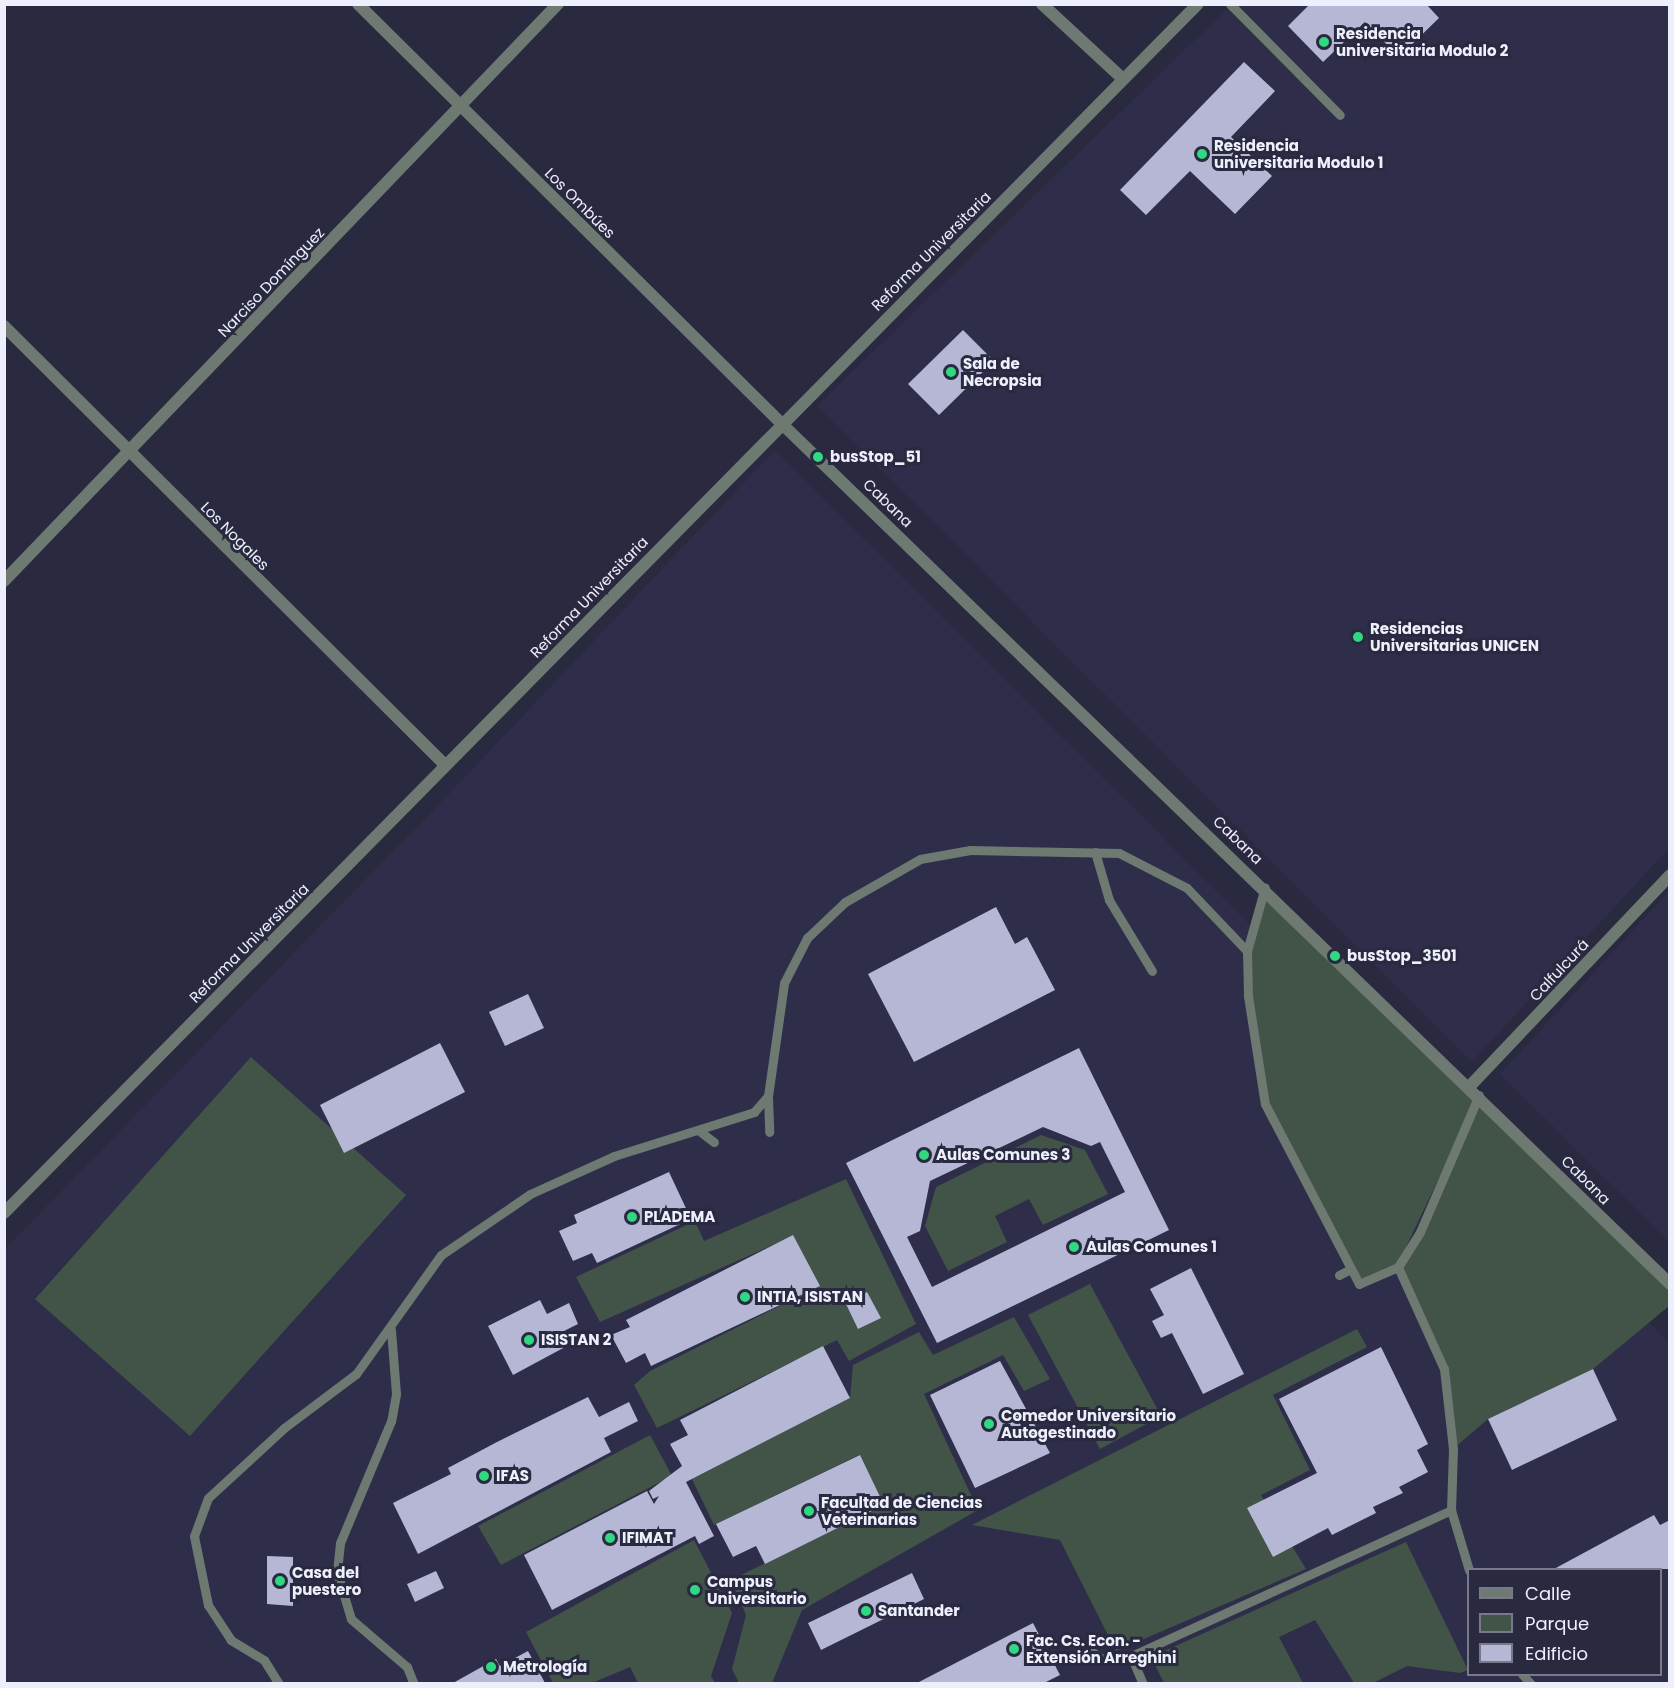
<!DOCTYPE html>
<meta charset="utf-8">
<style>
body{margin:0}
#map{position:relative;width:1674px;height:1688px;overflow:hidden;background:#292a3f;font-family:Poppins,sans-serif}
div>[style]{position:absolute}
.built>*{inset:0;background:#2e2e4a}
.green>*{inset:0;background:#425347}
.building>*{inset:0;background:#b6b7d5}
.service>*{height:9px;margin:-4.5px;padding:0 4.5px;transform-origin:4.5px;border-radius:4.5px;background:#6e7971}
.minor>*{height:12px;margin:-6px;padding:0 6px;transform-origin:6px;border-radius:6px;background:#6e7971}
.tertiary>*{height:12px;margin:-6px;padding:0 6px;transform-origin:6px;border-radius:6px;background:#6e7971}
.dots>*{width:16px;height:16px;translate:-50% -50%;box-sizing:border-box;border:3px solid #292a3f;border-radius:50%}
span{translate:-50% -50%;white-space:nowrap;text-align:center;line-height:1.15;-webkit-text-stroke:6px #292a3f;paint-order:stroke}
.poi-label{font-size:15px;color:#eeeffd;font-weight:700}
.left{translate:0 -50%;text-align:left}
.street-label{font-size:15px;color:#eeeffd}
.frame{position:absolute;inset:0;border:6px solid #eeeffd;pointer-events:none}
.legend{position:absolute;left:1467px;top:1568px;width:195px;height:108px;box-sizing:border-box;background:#292a3f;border:2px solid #78798b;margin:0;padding:8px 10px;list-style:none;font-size:18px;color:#eeeffd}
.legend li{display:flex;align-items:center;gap:12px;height:30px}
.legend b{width:30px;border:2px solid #78798b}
</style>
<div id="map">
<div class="built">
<i style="clip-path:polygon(1231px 5px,1669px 5px,1669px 848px,1472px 1062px,817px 406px)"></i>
<i style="clip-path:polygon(evenodd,775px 450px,1669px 1343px,1669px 1683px,5px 1684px,5px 1249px,444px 799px,775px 450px,1468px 1570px,1660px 1570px,1660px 1674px,1468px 1674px,1468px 1570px)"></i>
<i style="clip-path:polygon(1669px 891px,1669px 1242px,1500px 1074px)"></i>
</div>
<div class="green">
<i style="clip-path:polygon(1265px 887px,1669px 1284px,1669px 1306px,1593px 1369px,1488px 1419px,1453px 1449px,1444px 1369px,1398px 1267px,1420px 1232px,1468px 1117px,1397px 1266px,1359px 1284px,1265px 1104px,1247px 951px)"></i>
<i style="clip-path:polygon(251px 1057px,406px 1195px,190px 1436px,35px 1299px)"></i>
<i style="clip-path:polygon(1041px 1135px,1085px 1150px,1108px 1194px,1043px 1225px,1029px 1199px,995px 1216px,1007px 1242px,948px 1271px,925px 1226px,936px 1187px)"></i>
<i style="clip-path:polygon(846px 1179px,916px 1324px,849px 1361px,837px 1340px,657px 1428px,634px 1385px,650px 1371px,819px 1286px,793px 1236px,600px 1322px,576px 1277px,695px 1221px,704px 1241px)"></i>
<i style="clip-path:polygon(1090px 1284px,1161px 1416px,1100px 1449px,1028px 1315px)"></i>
<i style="clip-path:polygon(1014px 1317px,1050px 1379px,1024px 1391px,1003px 1355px,924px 1394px,978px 1510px,802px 1610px,772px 1683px,739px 1683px,732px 1669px,746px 1615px,731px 1580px,884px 1505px,859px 1455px,714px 1525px,692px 1479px,850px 1398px,853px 1365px,919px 1332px,933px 1355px)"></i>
<i style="clip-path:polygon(1357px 1329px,1367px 1347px,1273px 1395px,1310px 1470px,1261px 1495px,1306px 1569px,1116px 1651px,1060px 1540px,972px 1525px)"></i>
<i style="clip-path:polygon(650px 1435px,671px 1474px,666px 1479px,501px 1565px,478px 1526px)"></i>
<i style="clip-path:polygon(694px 1540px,732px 1613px,711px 1676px,715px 1683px,638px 1683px,630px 1667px,592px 1683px,553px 1683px,526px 1632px)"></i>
<i style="clip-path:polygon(1406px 1542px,1468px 1670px,1460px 1673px,1407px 1666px,1373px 1683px,1354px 1683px,1315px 1620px,1279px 1637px,1303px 1683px,1164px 1683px,1151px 1657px)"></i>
</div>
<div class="building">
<i style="clip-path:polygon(1310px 4px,1426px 4px,1439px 18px,1399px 57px,1365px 22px,1323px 62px,1288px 26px)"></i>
<i style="clip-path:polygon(1244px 62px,1275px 91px,1231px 137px,1272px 176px,1235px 214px,1190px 171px,1146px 215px,1120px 190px)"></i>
<i style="clip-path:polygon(963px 330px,994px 361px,939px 415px,908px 384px)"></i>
<i style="clip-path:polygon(996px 907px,1015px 944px,1027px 937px,1055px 990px,914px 1062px,868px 974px)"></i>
<i style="clip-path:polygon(528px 994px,544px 1028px,505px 1046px,489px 1012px)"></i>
<i style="clip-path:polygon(440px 1043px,465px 1092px,344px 1153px,320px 1105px)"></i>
<i style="clip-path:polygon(evenodd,1079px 1048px,1169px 1230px,937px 1343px,846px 1163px,1079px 1048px,1043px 1127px,1091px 1146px,1100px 1142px,1125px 1192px,932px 1287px,907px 1237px,920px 1231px,930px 1181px,1043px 1127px)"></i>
<i style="clip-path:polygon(669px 1172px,691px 1219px,597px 1263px,592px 1253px,573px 1261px,559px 1231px,577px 1223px,574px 1215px)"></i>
<i style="clip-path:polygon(793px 1235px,820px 1286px,651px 1366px,645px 1353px,626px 1363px,611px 1335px,630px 1327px,626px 1320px)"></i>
<i style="clip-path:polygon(1191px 1268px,1244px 1374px,1203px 1394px,1172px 1333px,1161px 1338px,1152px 1321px,1164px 1315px,1150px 1289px)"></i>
<i style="clip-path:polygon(867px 1292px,881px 1318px,858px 1329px,846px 1304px)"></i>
<i style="clip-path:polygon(540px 1300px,547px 1314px,569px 1303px,578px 1324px,560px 1333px,567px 1346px,513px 1375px,488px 1326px)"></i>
<i style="clip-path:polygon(823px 1346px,850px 1398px,686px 1482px,714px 1536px,699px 1544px,695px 1536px,552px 1610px,524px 1555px,647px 1491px,654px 1504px,659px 1496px,653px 1499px,649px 1491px,682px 1466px,670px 1444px,688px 1435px,680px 1420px)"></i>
<i style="clip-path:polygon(1381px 1347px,1428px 1444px,1417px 1450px,1428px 1472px,1399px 1487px,1403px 1493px,1373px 1507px,1376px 1513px,1332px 1535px,1328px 1528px,1273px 1557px,1247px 1508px,1317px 1473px,1279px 1399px)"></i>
<i style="clip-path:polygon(1000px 1361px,1050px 1453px,975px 1488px,930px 1395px)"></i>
<i style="clip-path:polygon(1593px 1369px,1617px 1420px,1512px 1470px,1488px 1419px)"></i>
<i style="clip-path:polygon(588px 1397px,599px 1417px,629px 1402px,638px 1421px,604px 1438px,611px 1452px,418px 1554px,393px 1503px,451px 1474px,448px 1468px,497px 1442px)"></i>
<i style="clip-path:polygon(860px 1455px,884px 1505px,765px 1564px,756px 1546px,733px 1557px,716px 1524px)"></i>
<i style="clip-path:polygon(1654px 1515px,1660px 1525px,1670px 1520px,1670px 1569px,1554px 1569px)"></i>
<i style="clip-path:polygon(267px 1556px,293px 1557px,293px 1606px,267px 1604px)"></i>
<i style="clip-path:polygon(436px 1571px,444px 1588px,415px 1602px,407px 1584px)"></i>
<i style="clip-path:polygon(912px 1573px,924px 1599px,821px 1650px,808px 1623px)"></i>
<i style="clip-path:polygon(1033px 1623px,1060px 1675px,1044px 1683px,917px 1683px)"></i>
<i style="clip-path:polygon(528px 1651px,545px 1683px,453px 1683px,496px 1659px,500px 1666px)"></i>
</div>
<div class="service">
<i style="left:1230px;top:4px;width:156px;rotate:45.3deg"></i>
<i style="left:1095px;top:852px;width:50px;rotate:73.7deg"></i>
<i style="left:1109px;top:900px;width:83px;rotate:58.8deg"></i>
<i style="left:1247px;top:951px;width:66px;rotate:-74.3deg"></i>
<i style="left:768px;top:1096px;width:36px;rotate:88deg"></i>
<i style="left:698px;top:1130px;width:20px;rotate:37deg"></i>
<i style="left:1339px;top:1275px;width:13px;rotate:-27deg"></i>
<i style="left:391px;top:1330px;width:64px;rotate:85.5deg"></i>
<i style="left:396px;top:1394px;width:27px;rotate:100deg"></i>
<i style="left:391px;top:1421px;width:132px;rotate:112.7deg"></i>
<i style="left:340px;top:1543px;width:29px;rotate:96deg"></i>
<i style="left:337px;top:1572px;width:49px;rotate:73.4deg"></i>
<i style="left:351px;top:1619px;width:74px;rotate:40.6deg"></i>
<i style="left:407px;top:1667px;width:18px;rotate:68deg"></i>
<i style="left:1451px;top:1510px;width:63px;rotate:73.3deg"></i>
<i style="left:1086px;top:1647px;width:20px;rotate:37deg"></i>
<i style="left:1102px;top:1659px;width:29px;rotate:-6deg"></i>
<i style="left:1131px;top:1656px;width:352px;rotate:-24.5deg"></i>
<i style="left:1451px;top:1510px;width:61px;rotate:-88.1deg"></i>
<i style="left:1453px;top:1449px;width:81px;rotate:-96.4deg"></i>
<i style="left:1444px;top:1369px;width:112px;rotate:-114.3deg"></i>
<i style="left:1398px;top:1267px;width:41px;rotate:-57.8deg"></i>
<i style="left:1420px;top:1232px;width:149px;rotate:-66.7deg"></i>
<i style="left:1131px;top:1656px;width:30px;rotate:67deg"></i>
<i style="left:1522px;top:1674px;width:13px;rotate:48deg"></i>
<i style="left:279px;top:1684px;width:28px;rotate:-122deg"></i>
<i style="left:264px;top:1660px;width:39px;rotate:-149deg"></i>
<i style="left:231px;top:1640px;width:42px;rotate:-123.3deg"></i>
<i style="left:208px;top:1605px;width:70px;rotate:-101.5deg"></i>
<i style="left:194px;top:1536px;width:40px;rotate:-69.8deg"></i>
<i style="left:208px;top:1498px;width:103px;rotate:-42.6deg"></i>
<i style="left:284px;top:1428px;width:90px;rotate:-36.9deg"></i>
<i style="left:356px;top:1374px;width:146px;rotate:-54.5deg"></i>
<i style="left:441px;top:1255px;width:108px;rotate:-34.4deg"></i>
<i style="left:530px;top:1194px;width:92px;rotate:-24.3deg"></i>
<i style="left:614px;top:1156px;width:147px;rotate:-17.4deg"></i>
<i style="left:754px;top:1112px;width:21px;rotate:-49deg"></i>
<i style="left:768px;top:1096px;width:114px;rotate:-81.9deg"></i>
<i style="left:784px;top:983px;width:51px;rotate:-62.9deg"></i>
<i style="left:807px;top:938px;width:52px;rotate:-43.5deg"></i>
<i style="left:845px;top:902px;width:86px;rotate:-29.8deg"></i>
<i style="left:920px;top:859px;width:51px;rotate:-10.2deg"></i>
<i style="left:970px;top:850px;width:149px;rotate:1.2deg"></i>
<i style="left:1119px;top:853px;width:76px;rotate:27.2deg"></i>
<i style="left:1187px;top:888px;width:87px;rotate:46.4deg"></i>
<i style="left:1247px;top:951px;width:45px;rotate:88.7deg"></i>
<i style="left:1248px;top:996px;width:109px;rotate:81.1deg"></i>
<i style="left:1265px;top:1104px;width:203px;rotate:62.4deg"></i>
<i style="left:1359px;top:1284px;width:43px;rotate:-23.6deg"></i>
</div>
<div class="minor">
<i style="left:1042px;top:4px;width:110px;rotate:42.8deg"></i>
<i style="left:4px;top:326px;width:622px;rotate:44.87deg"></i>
<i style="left:4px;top:581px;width:800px;rotate:-46.17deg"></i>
<i style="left:1470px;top:1086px;width:291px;rotate:-46.5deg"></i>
</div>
<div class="tertiary">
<i style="left:358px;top:4px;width:595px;rotate:44.73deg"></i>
<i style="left:781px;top:423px;width:1238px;rotate:44.08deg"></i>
<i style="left:4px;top:1213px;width:1699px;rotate:-45.36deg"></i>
</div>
<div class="dots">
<i style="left:1324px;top:42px;background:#31d882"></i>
<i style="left:1202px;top:154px;background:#31d882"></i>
<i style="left:951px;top:372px;background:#31d882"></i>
<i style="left:818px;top:457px;background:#31d882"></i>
<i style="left:1358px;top:637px;background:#31d882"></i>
<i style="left:1335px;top:956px;background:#31d882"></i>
<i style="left:924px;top:1155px;background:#31d882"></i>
<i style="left:632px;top:1217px;background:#31d882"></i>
<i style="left:1074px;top:1247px;background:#31d882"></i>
<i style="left:745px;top:1297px;background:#31d882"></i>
<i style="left:529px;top:1340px;background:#31d882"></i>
<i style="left:989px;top:1424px;background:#31d882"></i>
<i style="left:484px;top:1476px;background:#31d882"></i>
<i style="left:809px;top:1511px;background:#31d882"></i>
<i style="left:610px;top:1538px;background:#31d882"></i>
<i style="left:280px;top:1581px;background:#31d882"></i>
<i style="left:695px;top:1590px;background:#31d882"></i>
<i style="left:866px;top:1611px;background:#31d882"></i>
<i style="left:1014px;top:1649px;background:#31d882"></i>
<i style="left:491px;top:1667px;background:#31d882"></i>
</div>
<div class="poi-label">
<span class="left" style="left:1336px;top:42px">Residencia<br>universitaria Modulo 2</span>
<span class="left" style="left:1214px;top:154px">Residencia<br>universitaria Modulo 1</span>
<span class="left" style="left:963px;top:372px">Sala de<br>Necropsia</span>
<span class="left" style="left:830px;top:457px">busStop_51</span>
<span class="left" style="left:1370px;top:637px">Residencias<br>Universitarias UNICEN</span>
<span class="left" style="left:1347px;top:956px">busStop_3501</span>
<span class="left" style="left:936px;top:1155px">Aulas Comunes 3</span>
<span class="left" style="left:644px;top:1217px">PLADEMA</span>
<span class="left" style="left:1086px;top:1247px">Aulas Comunes 1</span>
<span class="left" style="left:757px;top:1297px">INTIA, ISISTAN</span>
<span class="left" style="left:541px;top:1340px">ISISTAN 2</span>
<span class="left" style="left:1001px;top:1424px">Comedor Universitario<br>Autogestinado</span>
<span class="left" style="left:496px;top:1476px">IFAS</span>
<span class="left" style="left:821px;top:1511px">Facultad de Ciencias<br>Veterinarias</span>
<span class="left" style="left:622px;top:1538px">IFIMAT</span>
<span class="left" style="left:292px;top:1581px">Casa del<br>puestero</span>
<span class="left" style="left:707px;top:1590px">Campus<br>Universitario</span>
<span class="left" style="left:878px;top:1611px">Santander</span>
<span class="left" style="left:1026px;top:1649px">Fac. Cs. Econ. -<br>Extensión Arreghini</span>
<span class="left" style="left:503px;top:1667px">Metrología</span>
</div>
<div class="street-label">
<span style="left:580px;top:203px;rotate:45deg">Los Ombúes</span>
<span style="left:931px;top:251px;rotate:-45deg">Reforma Universitaria</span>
<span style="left:271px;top:282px;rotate:-46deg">Narciso Domínguez</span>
<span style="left:888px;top:503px;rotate:44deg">Cabana</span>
<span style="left:235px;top:536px;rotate:45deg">Los Nogales</span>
<span style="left:589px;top:597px;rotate:-46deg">Reforma Universitaria</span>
<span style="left:1238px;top:840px;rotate:44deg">Cabana</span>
<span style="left:249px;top:943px;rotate:-45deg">Reforma Universitaria</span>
<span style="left:1559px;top:970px;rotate:-47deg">Calfulcurá</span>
<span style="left:1586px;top:1180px;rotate:45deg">Cabana</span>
</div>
<div class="frame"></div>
<ul class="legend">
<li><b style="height:8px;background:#6e7971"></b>Calle</li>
<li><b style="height:16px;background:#425347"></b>Parque</li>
<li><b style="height:16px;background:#b6b7d5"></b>Edificio</li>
</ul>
</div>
